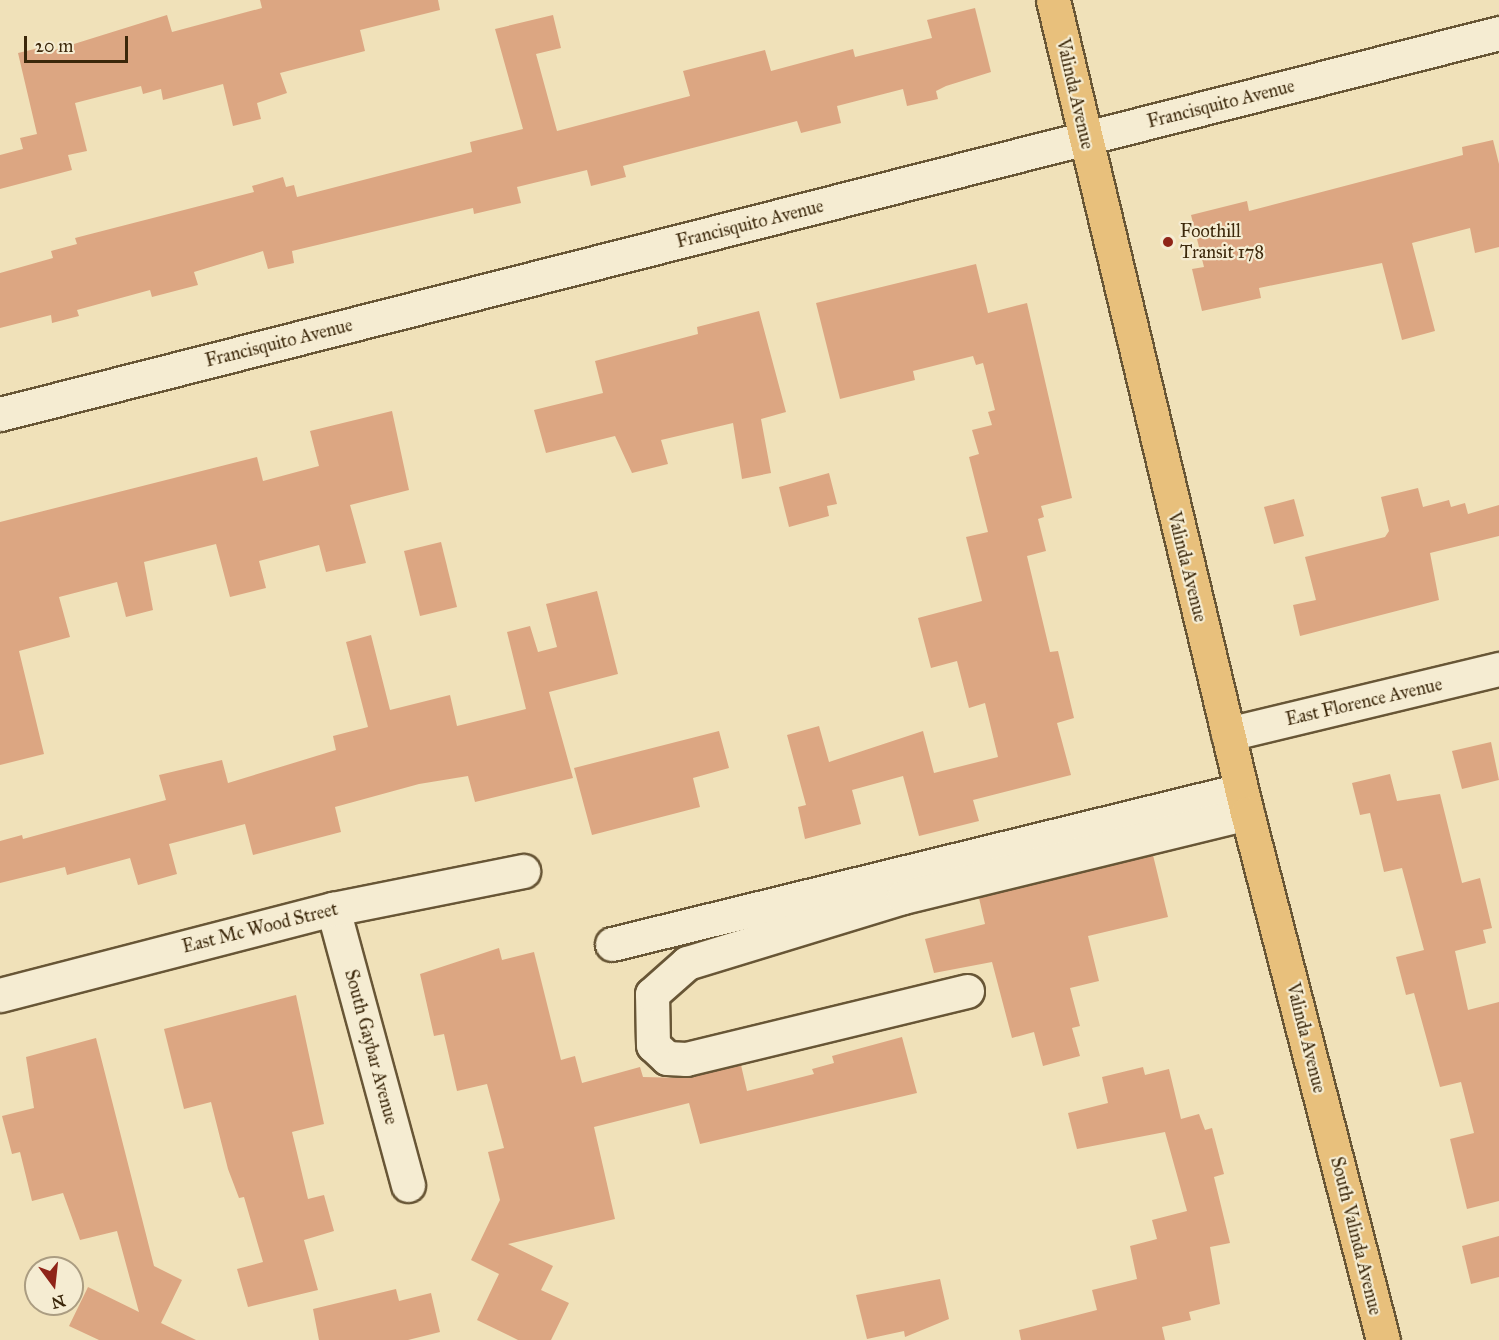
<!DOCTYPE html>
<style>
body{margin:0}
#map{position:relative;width:1499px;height:1340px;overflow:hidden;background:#f0e1b9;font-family:"IM FELL Great Primer",serif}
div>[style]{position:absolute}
.building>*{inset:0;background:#dca682}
.roads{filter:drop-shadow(2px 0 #685636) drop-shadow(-2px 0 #685636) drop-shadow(0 2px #685636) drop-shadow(0 -2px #685636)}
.minor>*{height:33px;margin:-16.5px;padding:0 16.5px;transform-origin:16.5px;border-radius:16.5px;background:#f5ecd2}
.major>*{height:33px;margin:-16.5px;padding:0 16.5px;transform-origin:16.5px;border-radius:16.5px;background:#e8c07c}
.dots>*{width:16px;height:16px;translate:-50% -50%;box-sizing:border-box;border:3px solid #f5ecd2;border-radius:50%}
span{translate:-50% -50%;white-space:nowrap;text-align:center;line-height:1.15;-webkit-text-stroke:4.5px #f5ecd2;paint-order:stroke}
.street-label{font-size:18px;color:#3b270a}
.poi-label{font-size:18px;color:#3b270a}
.left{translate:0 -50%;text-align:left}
.north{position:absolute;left:24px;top:1256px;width:60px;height:60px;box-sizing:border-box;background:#f5ecd2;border:2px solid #ab9d82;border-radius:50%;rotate:165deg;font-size:16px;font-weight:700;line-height:24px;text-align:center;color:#3b270a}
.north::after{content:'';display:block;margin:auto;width:21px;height:27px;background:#8f2418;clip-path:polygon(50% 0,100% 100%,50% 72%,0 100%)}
.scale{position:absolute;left:24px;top:36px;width:104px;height:27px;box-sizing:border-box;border:3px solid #3b270a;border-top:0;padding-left:8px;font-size:18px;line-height:21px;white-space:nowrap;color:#3b270a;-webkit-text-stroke:4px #f5ecd2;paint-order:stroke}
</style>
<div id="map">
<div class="building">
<i style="clip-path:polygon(260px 0,438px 0,440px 10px,360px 30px,365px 51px,280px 73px,287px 93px,257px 103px,261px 119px,233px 126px,223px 84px,163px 100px,161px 89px,143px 94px,141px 86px,75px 103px,87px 151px,68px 155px,72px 170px,0 189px,0 155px,23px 149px,20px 138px,37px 134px,18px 53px,43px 47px,45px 53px,167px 15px,172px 32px,262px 8px)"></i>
<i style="clip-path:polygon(975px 8px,991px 72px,946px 86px,936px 91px,938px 99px,907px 106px,903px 89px,837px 106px,841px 123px,801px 133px,797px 121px,623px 166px,626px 177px,591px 186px,587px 170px,517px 187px,521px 203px,474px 214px,473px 208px,292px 251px,294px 263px,268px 269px,263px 251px,194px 272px,198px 285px,152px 297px,150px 290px,77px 310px,79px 316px,52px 323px,51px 315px,0 328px,0 273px,53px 258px,51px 251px,77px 244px,75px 238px,254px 192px,252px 186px,283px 177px,286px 187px,294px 185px,297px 197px,472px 152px,470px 142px,523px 129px,495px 29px,553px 15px,561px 48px,536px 54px,557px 131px,690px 96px,683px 71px,765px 50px,771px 71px,853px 49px,855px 57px,932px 38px,927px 20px)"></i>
<i style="clip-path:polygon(1493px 140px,1499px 164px,1499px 247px,1475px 253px,1470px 228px,1412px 243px,1435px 331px,1402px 340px,1382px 263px,1259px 288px,1261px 298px,1202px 311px,1192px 269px,1204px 267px,1191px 215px,1247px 201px,1249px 211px,1463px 155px,1462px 147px)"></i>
<i style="clip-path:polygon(976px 264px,988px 313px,1027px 303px,1072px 498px,1041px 506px,1044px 517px,1038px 519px,1046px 551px,1027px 556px,1050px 652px,1058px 651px,1074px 718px,1057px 723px,1071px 775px,973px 800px,979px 821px,919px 836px,903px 776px,852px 790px,861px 824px,805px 839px,798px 807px,806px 805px,787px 735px,819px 726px,829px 762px,923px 731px,934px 773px,998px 757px,985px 703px,969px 708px,957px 661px,931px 668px,918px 618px,982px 601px,966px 537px,988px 532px,969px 457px,979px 454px,972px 430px,992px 425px,988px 412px,995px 410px,983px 363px,976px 365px,973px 356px,913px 371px,915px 380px,840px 399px,816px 303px)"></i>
<i style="clip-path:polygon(759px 311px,786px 412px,761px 419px,771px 473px,742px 479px,733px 423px,661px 440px,668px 464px,632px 473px,615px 436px,546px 453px,534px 410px,603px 393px,595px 361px,698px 334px,697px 327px)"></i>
<i style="clip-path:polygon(392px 411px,409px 490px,350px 505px,366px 563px,326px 572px,319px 545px,259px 561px,266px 588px,230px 597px,216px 544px,144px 562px,153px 610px,126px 617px,117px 582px,59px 597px,70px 637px,19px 651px,44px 754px,0 765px,0 522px,257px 457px,263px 481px,319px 466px,310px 431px)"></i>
<i style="clip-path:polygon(829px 473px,837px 504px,827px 506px,829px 516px,789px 527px,779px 487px)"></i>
<i style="clip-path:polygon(1418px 488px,1423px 507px,1449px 500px,1451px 507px,1465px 503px,1468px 514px,1499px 505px,1499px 536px,1430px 553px,1439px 600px,1300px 636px,1293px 605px,1316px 600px,1305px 557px,1385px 537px,1389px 531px,1381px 497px)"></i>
<i style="clip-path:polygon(1294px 499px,1304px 536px,1274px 544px,1264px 507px)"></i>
<i style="clip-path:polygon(441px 542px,457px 607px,420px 616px,404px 551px)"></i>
<i style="clip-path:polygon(597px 591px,618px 674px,549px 692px,573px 778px,475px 802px,468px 776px,419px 784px,335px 807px,341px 832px,253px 855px,245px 824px,169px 844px,177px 874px,138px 885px,130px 858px,67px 875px,65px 867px,0 883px,0 841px,22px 835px,23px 839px,166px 800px,159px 775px,222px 760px,228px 783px,336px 750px,333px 736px,368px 727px,346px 642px,371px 635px,390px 710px,450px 695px,457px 726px,526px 709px,507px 632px,530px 626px,538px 652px,557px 647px,546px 604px)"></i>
<i style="clip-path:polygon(719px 731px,729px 768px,693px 778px,700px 807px,592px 835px,574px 768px)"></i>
<i style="clip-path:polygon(1491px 742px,1499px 780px,1462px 789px,1452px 751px)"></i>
<i style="clip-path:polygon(1390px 774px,1397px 801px,1440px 794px,1462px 883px,1480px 878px,1492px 928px,1483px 930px,1486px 943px,1455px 951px,1468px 1010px,1499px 1002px,1499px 1201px,1467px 1209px,1450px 1139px,1474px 1133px,1461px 1082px,1440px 1087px,1414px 993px,1406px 995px,1396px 957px,1424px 950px,1402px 868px,1384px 872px,1370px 813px,1360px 815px,1352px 783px)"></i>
<i style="clip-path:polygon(1153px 855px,1168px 917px,1088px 936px,1099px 981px,1070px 988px,1080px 1026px,1072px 1028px,1080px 1056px,1043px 1066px,1034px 1032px,1012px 1038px,992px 962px,934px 973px,925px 939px,985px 924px,979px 898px)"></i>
<i style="clip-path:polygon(499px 948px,502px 960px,534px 952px,561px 1060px,575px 1056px,582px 1083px,640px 1067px,643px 1077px,685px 1078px,741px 1065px,747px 1091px,814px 1074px,812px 1069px,834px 1063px,832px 1056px,902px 1037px,917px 1093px,700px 1144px,689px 1103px,594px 1127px,615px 1219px,508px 1244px,553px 1266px,541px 1290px,569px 1303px,551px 1340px,518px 1340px,477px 1320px,499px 1274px,471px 1260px,500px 1200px,488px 1152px,504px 1148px,487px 1084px,457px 1091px,444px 1034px,434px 1036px,420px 974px)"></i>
<i style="clip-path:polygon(296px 995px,324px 1124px,292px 1132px,308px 1199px,324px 1195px,334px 1231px,304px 1240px,318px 1290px,248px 1307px,237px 1269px,263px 1262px,244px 1197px,239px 1198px,228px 1169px,211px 1102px,184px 1109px,164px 1029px)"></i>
<i style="clip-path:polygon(96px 1038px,154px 1266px,182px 1280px,161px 1323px,196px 1340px,99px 1340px,69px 1326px,88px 1287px,139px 1312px,117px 1231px,80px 1240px,63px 1193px,32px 1201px,20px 1152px,12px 1154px,2px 1116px,34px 1108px,26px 1057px)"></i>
<i style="clip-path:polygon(1143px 1067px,1145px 1075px,1169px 1069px,1181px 1119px,1199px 1114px,1205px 1130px,1212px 1128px,1224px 1174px,1214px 1177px,1230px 1243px,1210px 1247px,1220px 1304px,1189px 1312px,1191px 1320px,1162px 1327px,1165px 1340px,1021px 1340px,1019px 1330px,1097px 1310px,1092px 1290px,1137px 1279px,1130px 1246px,1157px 1239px,1152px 1220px,1187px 1211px,1165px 1132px,1077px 1149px,1068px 1113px,1108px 1103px,1102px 1077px)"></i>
<i style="clip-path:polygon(1499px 1236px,1499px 1277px,1471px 1284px,1462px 1246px)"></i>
<i style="clip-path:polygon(940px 1279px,949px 1319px,905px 1337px,904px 1331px,867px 1339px,856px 1295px)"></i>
<i style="clip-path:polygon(396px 1289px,399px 1301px,431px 1293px,440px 1332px,408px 1340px,319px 1340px,313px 1309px)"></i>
</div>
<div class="roads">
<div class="minor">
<i style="left:0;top:414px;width:1547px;rotate:-14.26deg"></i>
<i style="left:1228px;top:734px;width:279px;rotate:-13.5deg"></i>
<i style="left:333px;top:909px;width:286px;rotate:74.8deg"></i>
<i style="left:612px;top:944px;width:648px;rotate:-13.76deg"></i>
<i style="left:967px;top:991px;width:289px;rotate:166.4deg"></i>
<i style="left:686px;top:1059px;width:19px;rotate:-177deg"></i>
<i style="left:667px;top:1058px;width:19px;rotate:-137deg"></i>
<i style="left:653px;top:1045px;width:51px;rotate:-91.1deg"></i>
<i style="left:652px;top:994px;width:47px;rotate:-41.5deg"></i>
<i style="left:687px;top:963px;width:226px;rotate:-17deg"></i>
<i style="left:903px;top:897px;width:354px;rotate:-13.7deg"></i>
<i style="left:0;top:995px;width:344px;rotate:-14.5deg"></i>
<i style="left:333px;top:909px;width:194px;rotate:-11.3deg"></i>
</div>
<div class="major">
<i style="left:1053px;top:0;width:836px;rotate:76.58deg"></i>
<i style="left:1247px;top:813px;width:544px;rotate:75.53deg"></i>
</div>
</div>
<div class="dots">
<i style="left:1168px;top:242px;background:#8f2418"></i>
</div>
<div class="street-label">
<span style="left:1075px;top:94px;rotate:77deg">Valinda Avenue</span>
<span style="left:1221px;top:104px;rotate:-14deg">Francisquito Avenue</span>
<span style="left:750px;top:224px;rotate:-14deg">Francisquito Avenue</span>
<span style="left:279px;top:343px;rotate:-14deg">Francisquito Avenue</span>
<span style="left:1187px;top:567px;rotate:76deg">Valinda Avenue</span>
<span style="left:1364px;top:702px;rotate:-13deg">East Florence Avenue</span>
<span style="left:260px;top:928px;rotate:-14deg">East Mc Wood Street</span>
<span style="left:1306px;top:1038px;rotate:76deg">Valinda Avenue</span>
<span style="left:371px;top:1047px;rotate:75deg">South Gaybar Avenue</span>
<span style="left:1356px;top:1236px;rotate:76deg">South Valinda Avenue</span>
</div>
<div class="poi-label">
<span class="left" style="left:1180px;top:242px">Foothill<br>Transit 178</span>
</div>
<div class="north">N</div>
<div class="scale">20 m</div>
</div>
